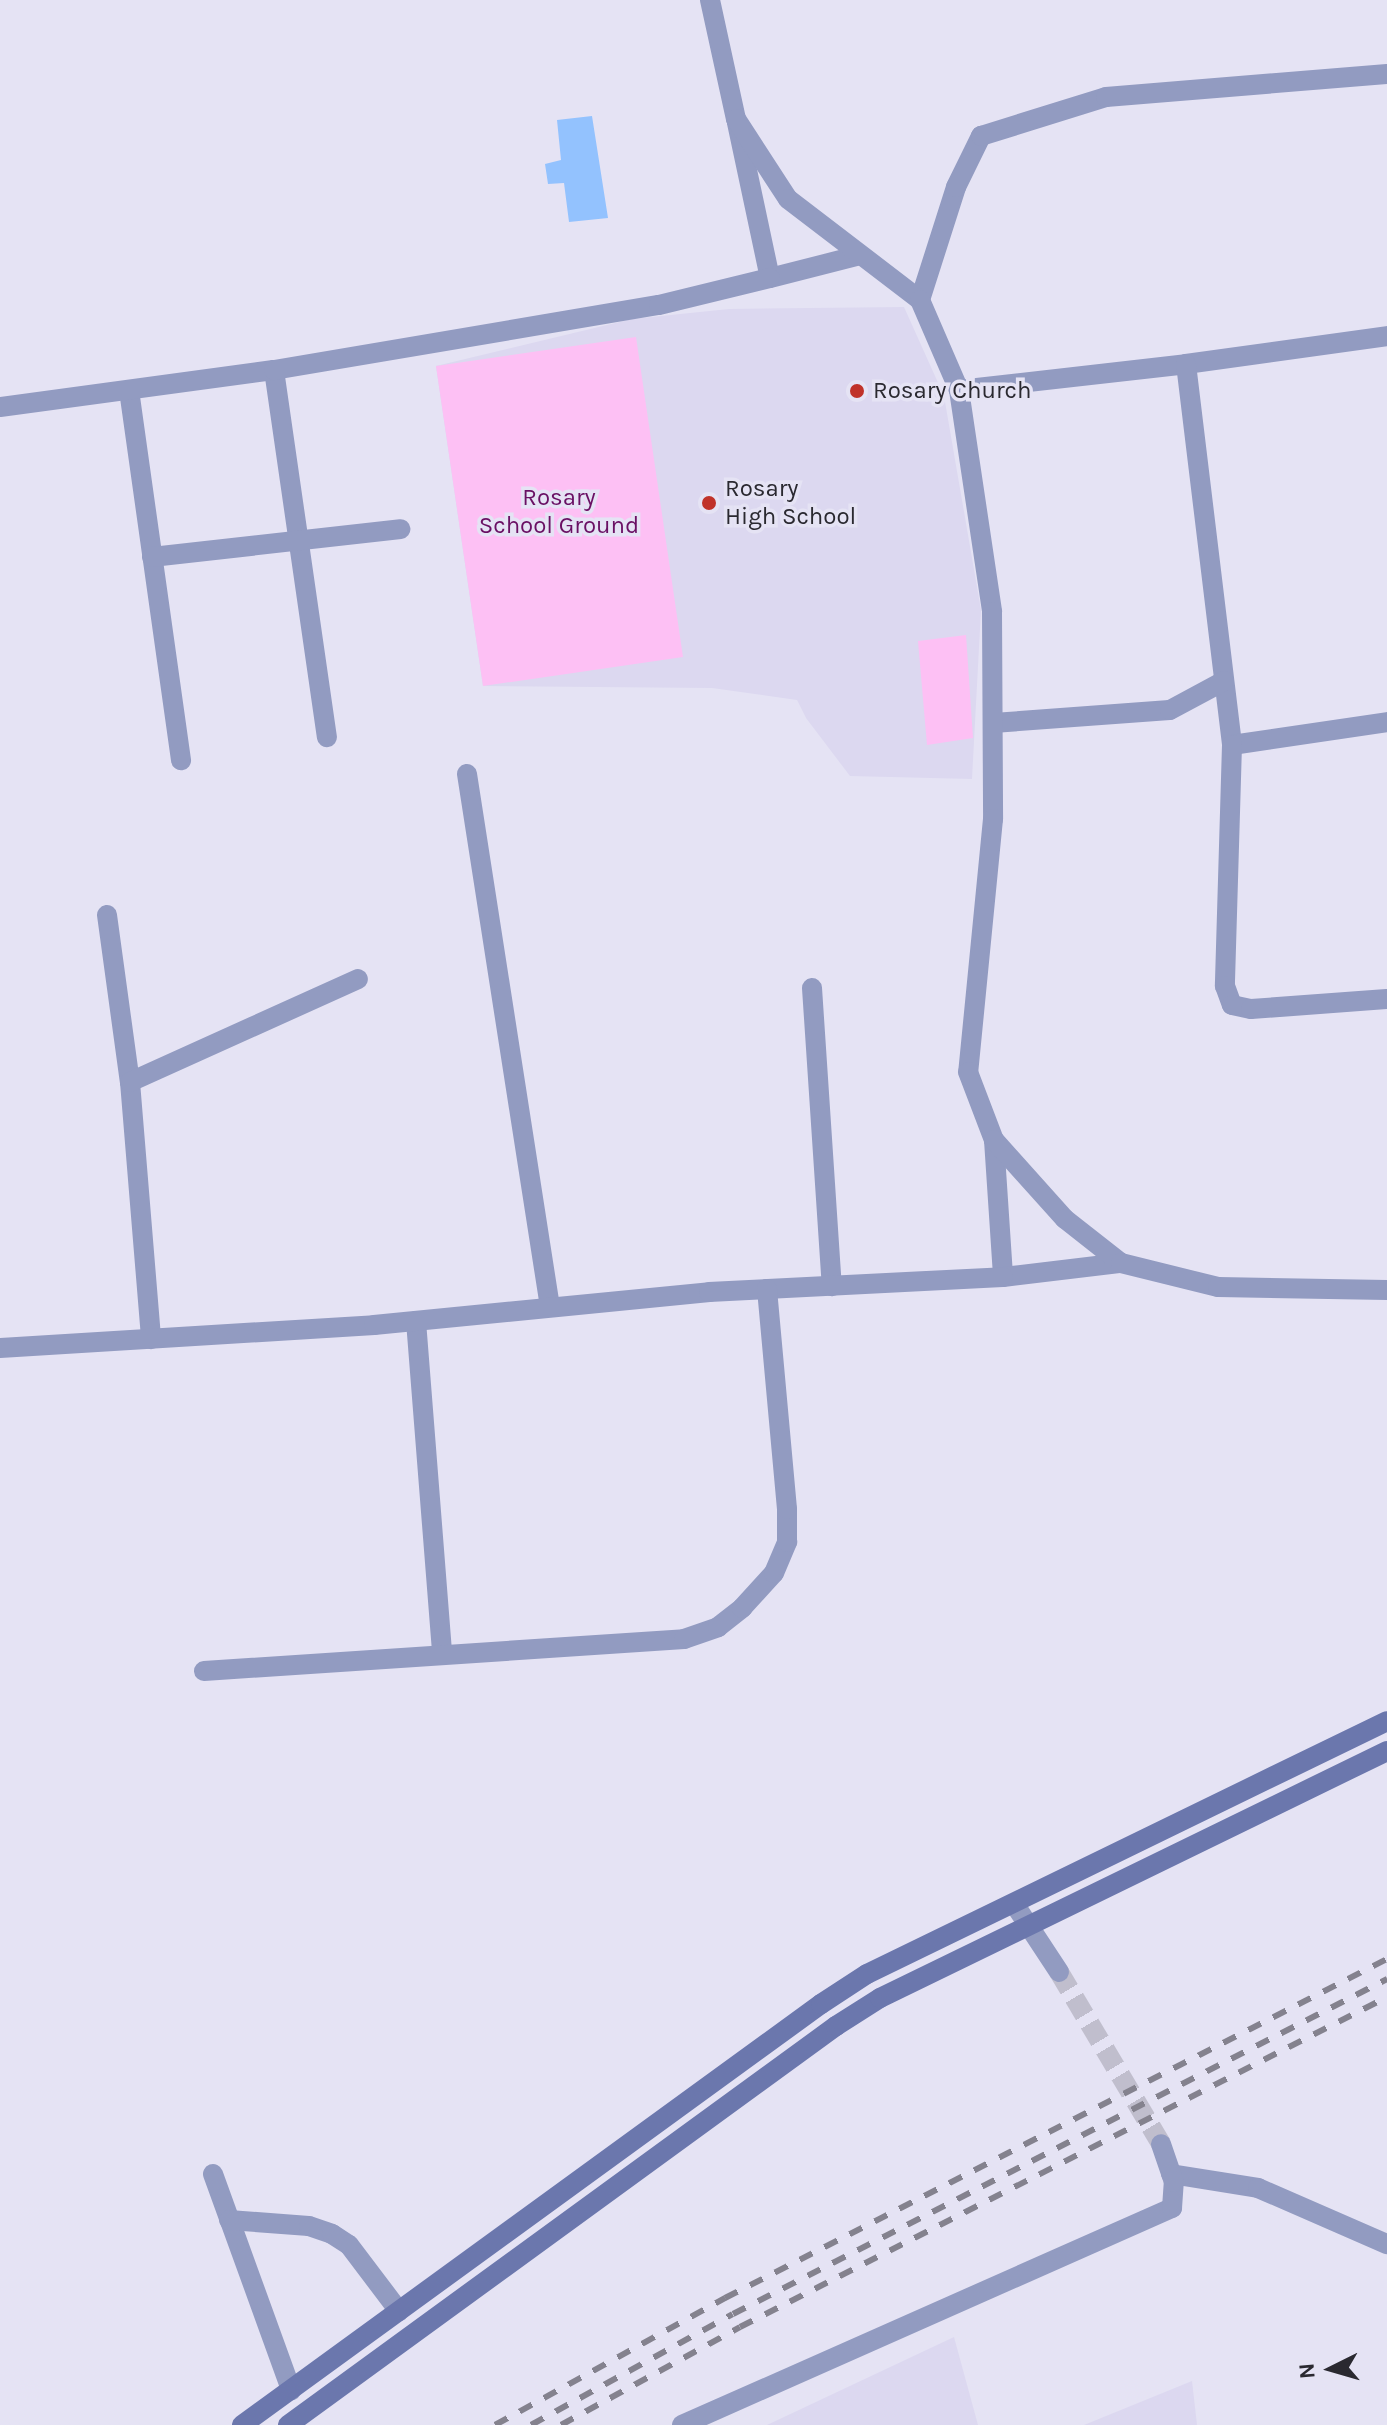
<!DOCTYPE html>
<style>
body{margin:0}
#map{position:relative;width:1387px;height:2425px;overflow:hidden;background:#e5e3f4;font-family:Karla,sans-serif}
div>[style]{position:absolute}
.built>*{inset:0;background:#dcd8f0}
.green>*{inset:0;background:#fdc0f4}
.water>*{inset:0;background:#93c2fe}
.tertiary-tunnel>*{height:20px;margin-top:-10px;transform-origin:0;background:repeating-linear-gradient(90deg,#c0becd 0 20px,transparent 0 30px)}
.minor>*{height:20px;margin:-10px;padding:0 10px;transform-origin:10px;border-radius:10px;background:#929bc1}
.tertiary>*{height:20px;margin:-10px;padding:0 10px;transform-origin:10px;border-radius:10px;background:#929bc1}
.secondary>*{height:20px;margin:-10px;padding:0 10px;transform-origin:10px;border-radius:10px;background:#6b77ad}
.rail>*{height:6px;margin-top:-3px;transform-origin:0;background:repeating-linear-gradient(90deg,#84828e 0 14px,transparent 0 28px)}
.dots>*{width:22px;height:22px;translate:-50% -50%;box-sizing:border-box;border:4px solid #e5e3f4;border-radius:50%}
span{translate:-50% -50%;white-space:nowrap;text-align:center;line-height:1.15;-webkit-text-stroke:7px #e5e3f4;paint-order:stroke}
.poi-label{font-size:24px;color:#2a2930}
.left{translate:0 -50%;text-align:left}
.park-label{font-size:24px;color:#6a1064}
.north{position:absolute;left:1291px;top:2329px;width:80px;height:80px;-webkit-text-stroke:6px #e5e3f4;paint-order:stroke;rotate:265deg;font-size:22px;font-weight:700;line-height:32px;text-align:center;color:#2a2930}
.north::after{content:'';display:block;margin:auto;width:28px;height:36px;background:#2a2930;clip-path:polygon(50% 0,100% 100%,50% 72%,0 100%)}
</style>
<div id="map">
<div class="built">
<i style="clip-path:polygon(904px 307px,944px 396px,981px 610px,972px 779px,850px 776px,806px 718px,797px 700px,712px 688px,483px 686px,436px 366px,632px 319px,729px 309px)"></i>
<i style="clip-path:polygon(954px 2337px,978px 2425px,767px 2425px)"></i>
<i style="clip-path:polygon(1192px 2381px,1197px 2425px,1084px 2425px)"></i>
</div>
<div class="green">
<i style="clip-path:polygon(636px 337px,683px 657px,483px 686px,436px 366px)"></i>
<i style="clip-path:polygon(966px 635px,973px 738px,927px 745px,918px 641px)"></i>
</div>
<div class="water">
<i style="clip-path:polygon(592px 116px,608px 218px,569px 222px,564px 183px,548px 184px,545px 164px,561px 160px,557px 120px)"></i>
</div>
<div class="tertiary-tunnel">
<i style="left:1059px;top:1972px;width:200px;rotate:59.3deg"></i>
</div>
<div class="minor">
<i style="left:737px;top:123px;width:158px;rotate:78deg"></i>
<i style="left:770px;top:278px;width:93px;rotate:-14.3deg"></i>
<i style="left:920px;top:300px;width:119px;rotate:-72.3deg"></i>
<i style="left:956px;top:187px;width:57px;rotate:-63.9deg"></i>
<i style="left:981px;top:136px;width:131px;rotate:-17.3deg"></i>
<i style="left:1106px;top:97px;width:282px;rotate:-4.7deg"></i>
<i style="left:1186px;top:364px;width:203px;rotate:-7.9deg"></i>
<i style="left:274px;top:370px;width:371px;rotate:81.8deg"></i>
<i style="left:129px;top:390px;width:374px;rotate:82deg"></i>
<i style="left:959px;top:390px;width:228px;rotate:-6.5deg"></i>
<i style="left:1186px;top:364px;width:384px;rotate:83.1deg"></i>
<i style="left:1232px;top:745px;width:157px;rotate:-8.4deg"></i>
<i style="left:0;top:407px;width:276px;rotate:-7.7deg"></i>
<i style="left:274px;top:370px;width:390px;rotate:-9.6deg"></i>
<i style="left:659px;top:305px;width:114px;rotate:-13.7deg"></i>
<i style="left:152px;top:557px;width:250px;rotate:-6.4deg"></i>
<i style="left:993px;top:723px;width:177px;rotate:-4.2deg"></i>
<i style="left:1170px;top:710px;width:61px;rotate:-28.2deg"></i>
<i style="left:1232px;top:745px;width:241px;rotate:91.7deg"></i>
<i style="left:1225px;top:986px;width:20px;rotate:70deg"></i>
<i style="left:1232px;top:1005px;width:19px;rotate:12deg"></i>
<i style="left:1251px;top:1009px;width:136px;rotate:-4.2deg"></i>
<i style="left:467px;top:774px;width:539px;rotate:81.15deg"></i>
<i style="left:107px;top:915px;width:169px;rotate:82.2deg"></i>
<i style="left:130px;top:1082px;width:258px;rotate:85.3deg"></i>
<i style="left:812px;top:988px;width:299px;rotate:86.2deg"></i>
<i style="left:130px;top:1082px;width:250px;rotate:-24.3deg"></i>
<i style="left:994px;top:1140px;width:137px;rotate:86.2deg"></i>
<i style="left:1003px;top:1277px;width:119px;rotate:-6.8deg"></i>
<i style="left:416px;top:1321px;width:335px;rotate:85.5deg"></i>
<i style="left:0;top:1348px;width:375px;rotate:-3.5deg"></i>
<i style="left:374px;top:1325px;width:337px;rotate:-5.6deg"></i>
<i style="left:709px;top:1292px;width:294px;rotate:-2.9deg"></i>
<i style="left:204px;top:1671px;width:481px;rotate:-3.8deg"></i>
<i style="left:684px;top:1639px;width:36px;rotate:-19deg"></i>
<i style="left:718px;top:1627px;width:31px;rotate:-38deg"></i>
<i style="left:742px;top:1608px;width:47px;rotate:-47.6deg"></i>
<i style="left:774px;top:1573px;width:34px;rotate:-67deg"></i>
<i style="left:787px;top:1542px;width:33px;rotate:-90deg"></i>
<i style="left:787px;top:1509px;width:221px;rotate:-95.2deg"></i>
<i style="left:213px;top:2174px;width:230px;rotate:70.1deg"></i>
<i style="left:1171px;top:2174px;width:88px;rotate:9.1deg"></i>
<i style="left:1258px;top:2188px;width:141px;rotate:23.5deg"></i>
<i style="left:229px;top:2220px;width:80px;rotate:4.3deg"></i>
<i style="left:309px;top:2226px;width:24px;rotate:19deg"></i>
<i style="left:332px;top:2234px;width:20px;rotate:33deg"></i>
<i style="left:349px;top:2245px;width:83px;rotate:52.9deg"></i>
</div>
<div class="tertiary">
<i style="left:710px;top:0;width:122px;rotate:77.7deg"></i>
<i style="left:736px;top:119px;width:95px;rotate:57deg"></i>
<i style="left:788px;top:199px;width:166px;rotate:37.4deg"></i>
<i style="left:920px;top:300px;width:98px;rotate:66.6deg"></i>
<i style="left:959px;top:390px;width:224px;rotate:81.5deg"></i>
<i style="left:992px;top:612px;width:207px;rotate:89.7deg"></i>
<i style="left:993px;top:819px;width:254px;rotate:95.6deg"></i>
<i style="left:968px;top:1072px;width:73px;rotate:69.1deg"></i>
<i style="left:994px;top:1140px;width:106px;rotate:48.1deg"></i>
<i style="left:1065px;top:1219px;width:71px;rotate:38.2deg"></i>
<i style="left:1121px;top:1263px;width:100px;rotate:13.9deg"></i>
<i style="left:1218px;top:1287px;width:169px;rotate:1deg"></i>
<i style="left:1015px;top:1905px;width:80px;rotate:56.7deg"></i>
<i style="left:682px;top:2425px;width:536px;rotate:-23.89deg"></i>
<i style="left:1172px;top:2208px;width:26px;rotate:-86deg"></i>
<i style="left:1174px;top:2182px;width:40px;rotate:-108.9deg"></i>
</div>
<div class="secondary">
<i style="left:242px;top:2425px;width:716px;rotate:-36.02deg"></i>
<i style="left:821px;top:2004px;width:55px;rotate:-33.1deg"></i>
<i style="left:867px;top:1974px;width:578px;rotate:-25.94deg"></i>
<i style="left:288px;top:2425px;width:678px;rotate:-36.06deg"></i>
<i style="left:836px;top:2026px;width:52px;rotate:-32.5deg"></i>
<i style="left:880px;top:1998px;width:564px;rotate:-25.97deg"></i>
</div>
<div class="rail">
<i style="left:495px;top:2425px;width:263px;rotate:-28.9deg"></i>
<i style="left:725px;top:2298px;width:744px;rotate:-27.12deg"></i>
<i style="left:531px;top:2425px;width:230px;rotate:-28.8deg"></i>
<i style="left:733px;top:2314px;width:735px;rotate:-27.12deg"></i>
<i style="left:561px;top:2425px;width:204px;rotate:-28.7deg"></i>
<i style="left:740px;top:2327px;width:726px;rotate:-27.02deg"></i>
</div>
<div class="dots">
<i style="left:857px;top:391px;background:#c03229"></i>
<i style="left:709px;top:503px;background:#c03229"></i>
</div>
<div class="poi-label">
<span class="left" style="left:873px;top:391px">Rosary Church</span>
<span class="left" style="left:725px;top:503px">Rosary<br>High School</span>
</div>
<div class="park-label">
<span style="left:559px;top:512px">Rosary<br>School Ground</span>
</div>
<div class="north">N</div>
</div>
